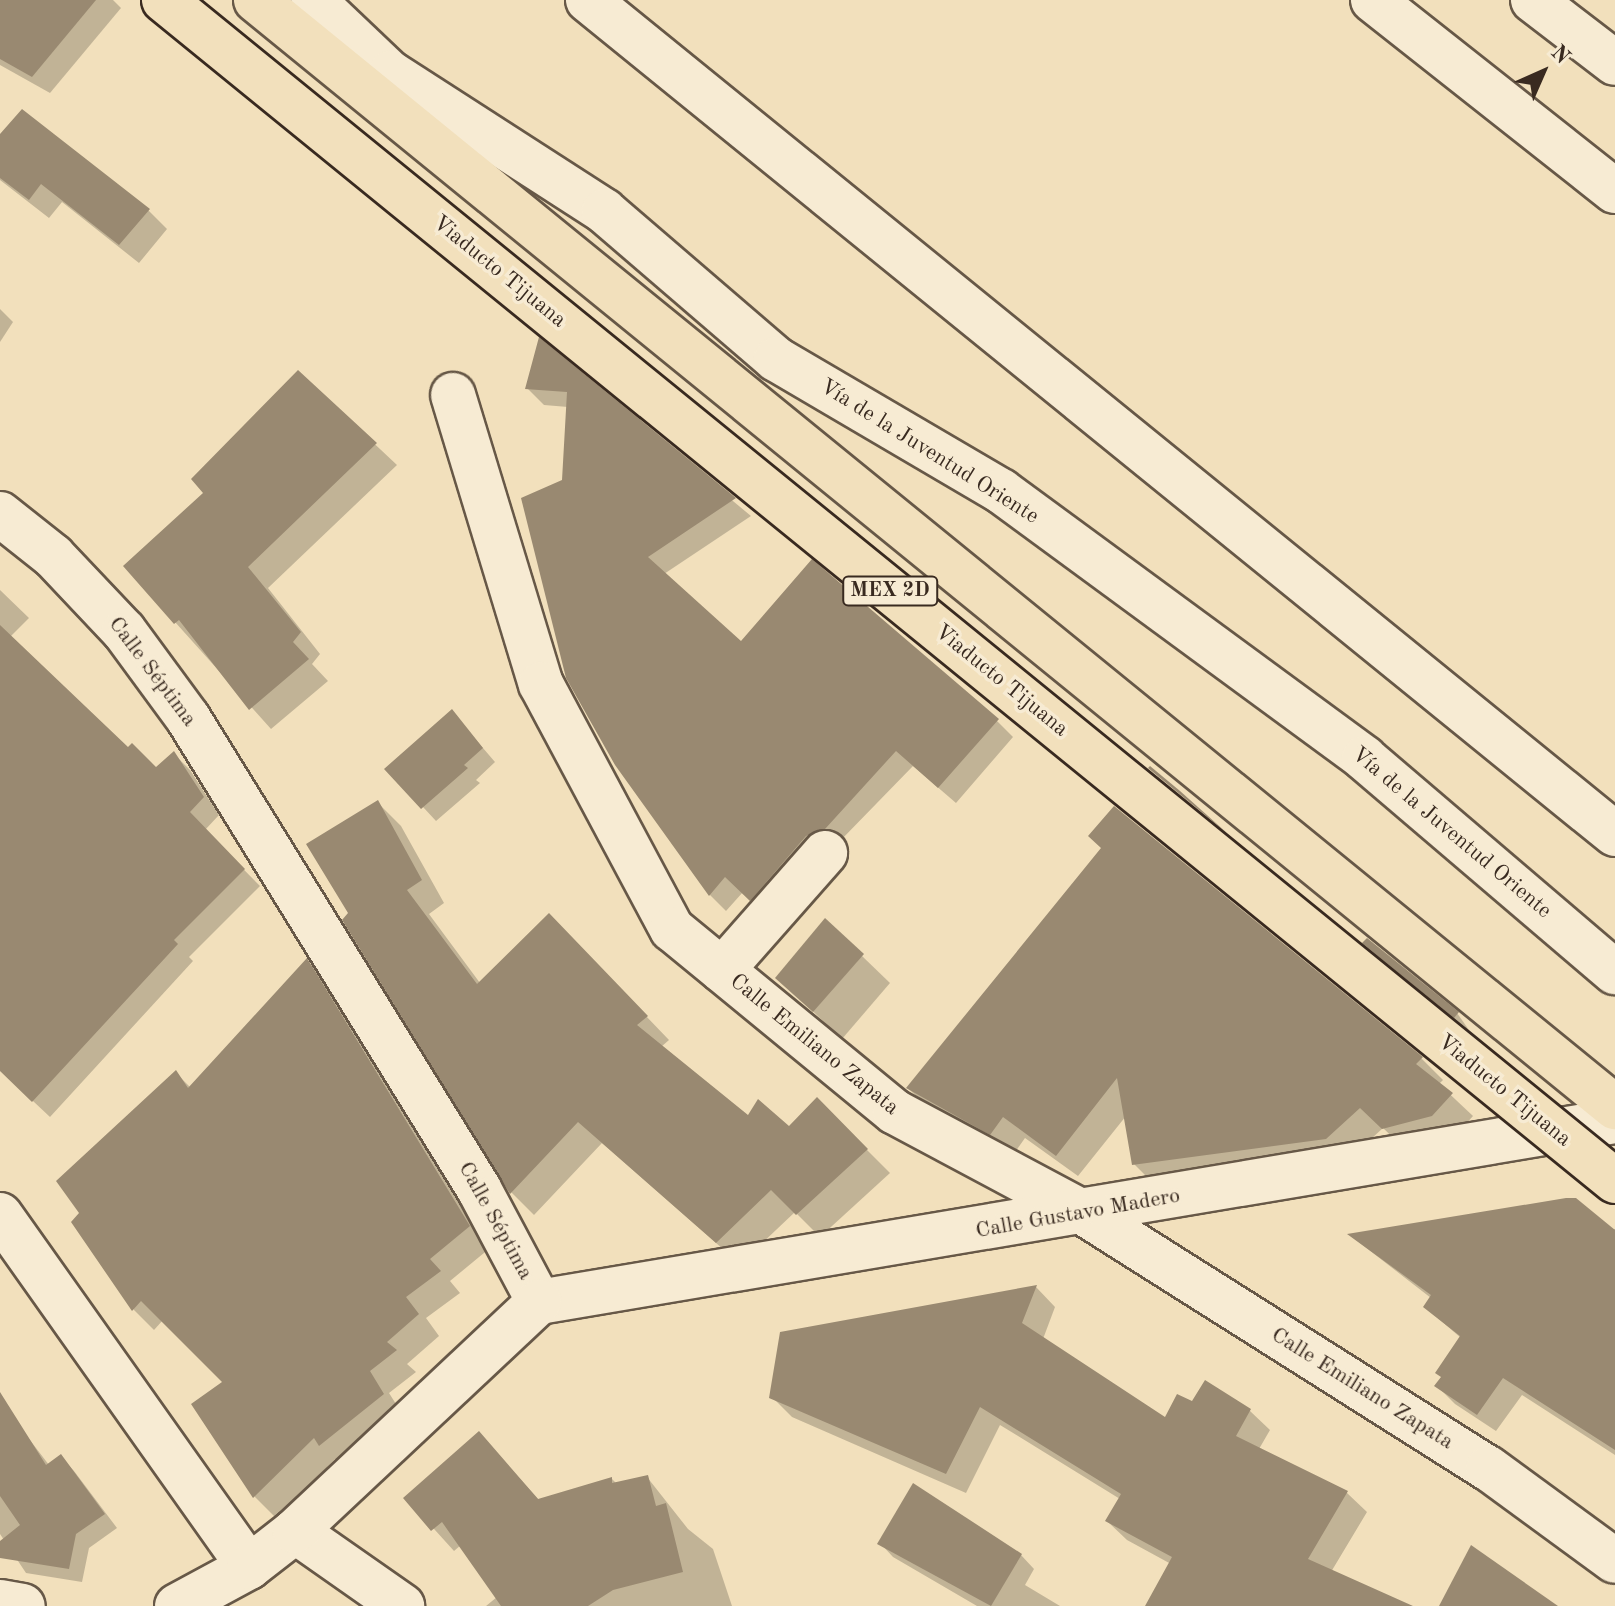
<!DOCTYPE html>
<meta charset="utf-8">
<style>
body{margin:0}
#map{position:relative;width:1615px;height:1606px;overflow:hidden;background:#f2e0bc;font-family:"Old Standard TT",serif}
div>[style]{position:absolute}
.shadow>*{inset:0;background:#0003}
.building>*{inset:0;background:#998971}
.roads{filter:drop-shadow(2px 0 #675847) drop-shadow(-2px 0 #675847) drop-shadow(0 2px #675847) drop-shadow(0 -2px #675847)}
.minor>*{height:44px;margin:-22px;padding:0 22px;transform-origin:22px;border-radius:22px;background:#f7ebd3}
.highway>*{height:44px;margin:-22px;padding:0 22px;transform-origin:22px;border-radius:22px;background:#f2e0bc}
.bridges{filter:drop-shadow(2px 0 #392a20) drop-shadow(-2px 0 #392a20) drop-shadow(0 2px #392a20) drop-shadow(0 -2px #392a20)}
.highway-bridge>*{height:44px;margin:-22px;padding:0 22px;transform-origin:22px;border-radius:22px;background:#f2e0bc}
span{translate:-50% -50%;white-space:nowrap;text-align:center;line-height:1.15;-webkit-text-stroke:7px #f7ebd3;paint-order:stroke}
.shield-label span{padding:2px 6px;background:#f7ebd3;border:2px solid;border-radius:6px;-webkit-text-stroke-width:0}
.shield-label{font-size:20px;color:#392a20;font-weight:700}
.street-label{font-size:22px;color:#392a20}
.north{position:absolute;left:1503px;top:32px;width:80px;height:80px;-webkit-text-stroke:6px #f7ebd3;paint-order:stroke;rotate:45deg;font-size:22px;font-weight:700;line-height:32px;text-align:center;color:#392a20}
.north::after{content:'';display:block;margin:auto;width:28px;height:36px;background:#392a20;clip-path:polygon(50% 0,100% 100%,50% 72%,0 100%)}
</style>
<div id="map">
<div class="shadow">
<i style="clip-path:polygon(0 0,113px 0,121px 8px,50px 93px,0 65px)"></i>
<i style="clip-path:polygon(0 137px,148px 210px,167px 229px,139px 263px,62px 202px,49px 218px,0 180px)"></i>
<i style="clip-path:polygon(0 309px,13px 322px,0 342px)"></i>
<i style="clip-path:polygon(540px 341px,751px 516px,664px 574px,741px 644px,997px 721px,1013px 737px,956px 803px,913px 766px,767px 916px,743px 892px,726px 911px,710px 895px,616px 763px,564px 482px,568px 407px,544px 405px,528px 389px)"></i>
<i style="clip-path:polygon(298px 372px,397px 465px,268px 588px,320px 654px,312px 664px,328px 681px,271px 729px,175px 622px,206px 493px)"></i>
<i style="clip-path:polygon(0 590px,29px 618px,10px 637px,128px 750px,156px 770px,174px 754px,190px 770px,219px 815px,205px 830px,260px 886px,189px 957px,193px 961px,50px 1117px,0 1070px)"></i>
<i style="clip-path:polygon(452px 712px,495px 762px,476px 780px,480px 783px,436px 821px,423px 807px)"></i>
<i style="clip-path:polygon(378px 803px,401px 826px,444px 903px,429px 914px,480px 983px,572px 939px,669px 1040px,661px 1047px,748px 1118px,789px 1129px,817px 1100px,890px 1173px,820px 1237px,795px 1212px,740px 1264px,602px 1143px,534px 1215px,511px 1192px,351px 913px)"></i>
<i style="clip-path:polygon(1365px 943px,1457px 1013px,1469px 1030px,1379px 957px)"></i>
<i style="clip-path:polygon(862px 956px,890px 983px,842px 1039px,778px 978px)"></i>
<i style="clip-path:polygon(307px 961px,328px 982px,490px 1248px,450px 1281px,460px 1293px,426px 1318px,439px 1336px,407px 1364px,416px 1372px,389px 1393px,403px 1415px,342px 1466px,335px 1459px,276px 1518px,255px 1497px,193px 1404px,225px 1382px,163px 1320px,154px 1330px,134px 1310px,74px 1222px,176px 1073px,191px 1088px)"></i>
<i style="clip-path:polygon(1421px 1058px,1443px 1080px,1439px 1084px,1473px 1116px,1449px 1143px,1406px 1150px,1383px 1128px,1348px 1160px,1155px 1185px,1134px 1164px,1126px 1116px,1078px 1176px,1025px 1138px,1013px 1155px,930px 1110px,908px 1088px)"></i>
<i style="clip-path:polygon(1615px 1229px,1615px 1455px,1522px 1395px,1496px 1431px,1455px 1404px,1437px 1386px,1461px 1338px,1425px 1307px,1431px 1298px,1351px 1236px)"></i>
<i style="clip-path:polygon(1036px 1287px,1055px 1307px,1043px 1339px,1166px 1420px,1193px 1404px,1250px 1411px,1270px 1430px,1259px 1449px,1347px 1493px,1367px 1512px,1331px 1572px,1408px 1606px,1215px 1606px,1171px 1564px,1127px 1540px,1107px 1521px,1120px 1499px,1000px 1425px,966px 1493px,792px 1417px,772px 1397px,782px 1334px)"></i>
<i style="clip-path:polygon(23px 1431px,49px 1465px,61px 1457px,74px 1471px,117px 1528px,89px 1548px,82px 1582px,26px 1573px,0 1534px,0 1449px)"></i>
<i style="clip-path:polygon(479px 1434px,540px 1501px,612px 1479px,617px 1484px,647px 1477px,688px 1529px,713px 1549px,732px 1606px,486px 1606px,497px 1597px,461px 1545px,454px 1551px,406px 1498px)"></i>
<i style="clip-path:polygon(880px 1543px,1021px 1555px,1034px 1569px,1025px 1585px,1060px 1606px,977px 1606px,893px 1557px)"></i>
</div>
<div class="building">
<i style="clip-path:polygon(0 0,96px 0,32px 77px,0 59px)"></i>
<i style="clip-path:polygon(22px 109px,150px 209px,119px 245px,41px 184px,29px 200px,0 178px,0 134px)"></i>
<i style="clip-path:polygon(539px 337px,736px 498px,648px 557px,741px 641px,812px 559px,999px 719px,938px 788px,896px 751px,825px 829px,806px 836px,750px 901px,725px 877px,709px 896px,615px 765px,566px 678px,521px 498px,562px 480px,567px 392px,525px 389px)"></i>
<i style="clip-path:polygon(298px 370px,377px 443px,248px 567px,301px 632px,293px 642px,309px 659px,249px 710px,179px 620px,174px 624px,123px 566px,203px 493px,191px 479px)"></i>
<i style="clip-path:polygon(0 625px,128px 747px,132px 743px,156px 767px,174px 751px,204px 797px,190px 812px,245px 869px,174px 940px,178px 944px,32px 1102px,0 1071px)"></i>
<i style="clip-path:polygon(452px 709px,483px 748px,464px 765px,468px 768px,421px 809px,384px 769px)"></i>
<i style="clip-path:polygon(1150px 766px,1180px 791px,1227px 833px,1148px 768px)"></i>
<i style="clip-path:polygon(378px 800px,422px 880px,407px 890px,477px 984px,549px 913px,648px 1016px,637px 1025px,748px 1115px,758px 1099px,789px 1126px,817px 1097px,868px 1149px,796px 1215px,771px 1190px,716px 1243px,578px 1122px,510px 1194px,342px 920px,348px 913px,306px 844px)"></i>
<i style="clip-path:polygon(1114px 806px,1423px 1057px,1416px 1064px,1453px 1093px,1432px 1116px,1382px 1129px,1360px 1108px,1326px 1139px,1132px 1165px,1117px 1078px,1056px 1156px,1003px 1117px,990px 1135px,906px 1088px,1101px 848px,1088px 836px)"></i>
<i style="clip-path:polygon(825px 918px,864px 954px,813px 1012px,775px 978px)"></i>
<i style="clip-path:polygon(1367px 938px,1459px 1012px,1454px 1018px,1362px 943px)"></i>
<i style="clip-path:polygon(307px 958px,470px 1226px,430px 1259px,441px 1271px,406px 1297px,419px 1314px,387px 1342px,397px 1350px,370px 1371px,384px 1394px,319px 1446px,314px 1438px,253px 1498px,191px 1404px,222px 1382px,141px 1301px,132px 1311px,71px 1222px,79px 1213px,56px 1181px,176px 1070px,188px 1088px)"></i>
<i style="clip-path:polygon(1566px 1198px,1576px 1198px,1615px 1230px,1615px 1450px,1503px 1378px,1477px 1415px,1434px 1386px,1441px 1377px,1435px 1373px,1460px 1336px,1423px 1307px,1431px 1295px,1347px 1234px)"></i>
<i style="clip-path:polygon(1037px 1285px,1022px 1323px,1165px 1417px,1177px 1394px,1192px 1401px,1205px 1380px,1251px 1409px,1236px 1436px,1348px 1491px,1308px 1559px,1413px 1606px,1145px 1606px,1172px 1557px,1105px 1521px,1121px 1494px,980px 1407px,946px 1474px,769px 1398px,780px 1332px)"></i>
<i style="clip-path:polygon(0 1392px,46px 1465px,61px 1454px,105px 1514px,76px 1534px,69px 1569px,0 1558px,0 1541px,20px 1525px,0 1496px)"></i>
<i style="clip-path:polygon(479px 1431px,538px 1499px,612px 1477px,612px 1483px,648px 1475px,656px 1506px,666px 1503px,683px 1572px,613px 1590px,588px 1606px,501px 1606px,442px 1522px,431px 1531px,403px 1498px)"></i>
<i style="clip-path:polygon(913px 1483px,1022px 1554px,991px 1606px,877px 1544px)"></i>
<i style="clip-path:polygon(1471px 1545px,1558px 1606px,1439px 1606px)"></i>
</div>
<div class="roads">
<div class="minor">
<i style="left:313px;top:0;width:106px;rotate:43.5deg"></i>
<i style="left:390px;top:73px;width:255px;rotate:32.8deg"></i>
<i style="left:604px;top:211px;width:227px;rotate:40.7deg"></i>
<i style="left:776px;top:359px;width:261px;rotate:30.4deg"></i>
<i style="left:1001px;top:491px;width:451px;rotate:36.3deg"></i>
<i style="left:1364px;top:758px;width:330px;rotate:40.5deg"></i>
<i style="left:588px;top:0;width:1323px;rotate:39.08deg"></i>
<i style="left:1373px;top:0;width:308px;rotate:38.3deg"></i>
<i style="left:1533px;top:0;width:103px;rotate:37.5deg"></i>
<i style="left:453px;top:395px;width:302px;rotate:73.1deg"></i>
<i style="left:541px;top:684px;width:278px;rotate:61.9deg"></i>
<i style="left:672px;top:929px;width:288px;rotate:39.4deg"></i>
<i style="left:895px;top:1112px;width:214px;rotate:28.1deg"></i>
<i style="left:1084px;top:1213px;width:478px;rotate:32.3deg"></i>
<i style="left:1488px;top:1468px;width:157px;rotate:36.2deg"></i>
<i style="left:0;top:514px;width:68px;rotate:38.4deg"></i>
<i style="left:53px;top:556px;width:103px;rotate:46.6deg"></i>
<i style="left:124px;top:631px;width:108px;rotate:53.7deg"></i>
<i style="left:188px;top:718px;width:554px;rotate:58.29deg"></i>
<i style="left:479px;top:1189px;width:128px;rotate:62deg"></i>
<i style="left:722px;top:970px;width:156px;rotate:-48.6deg"></i>
<i style="left:0;top:1215px;width:431px;rotate:54.7deg"></i>
<i style="left:539px;top:1302px;width:1091px;rotate:-9.55deg"></i>
<i style="left:295px;top:1531px;width:131px;rotate:35deg"></i>
<i style="left:0;top:1602px;width:23px;rotate:10deg"></i>
<i style="left:177px;top:1606px;width:82px;rotate:-28.4deg"></i>
<i style="left:249px;top:1567px;width:58px;rotate:-38deg"></i>
<i style="left:295px;top:1531px;width:335px;rotate:-43.2deg"></i>
</div>
<div class="highway">
<i style="left:256px;top:0;width:1753px;rotate:39.17deg"></i>
</div>
</div>
<div class="bridges">
<div class="highway-bridge">
<i style="left:164px;top:0;width:1871px;rotate:39.14deg"></i>
</div>
</div>
<div class="shield-label">
<span style="left:890px;top:591px">MEX 2D</span>
</div>
<div class="street-label">
<span style="left:499px;top:272px;rotate:39deg">Viaducto Tijuana</span>
<span style="left:929px;top:452px;rotate:32deg">Vía de la Juventud Oriente</span>
<span style="left:152px;top:672px;rotate:53deg">Calle Séptima</span>
<span style="left:1001px;top:681px;rotate:39deg">Viaducto Tijuana</span>
<span style="left:1451px;top:833px;rotate:40deg">Vía de la Juventud Oriente</span>
<span style="left:814px;top:1045px;rotate:39deg">Calle Emiliano Zapata</span>
<span style="left:1504px;top:1091px;rotate:39deg">Viaducto Tijuana</span>
<span style="left:1078px;top:1214px;rotate:-10deg">Calle Gustavo Madero</span>
<span style="left:495px;top:1221px;rotate:61deg">Calle Séptima</span>
<span style="left:1362px;top:1389px;rotate:32deg">Calle Emiliano Zapata</span>
</div>
<div class="north">N</div>
</div>
